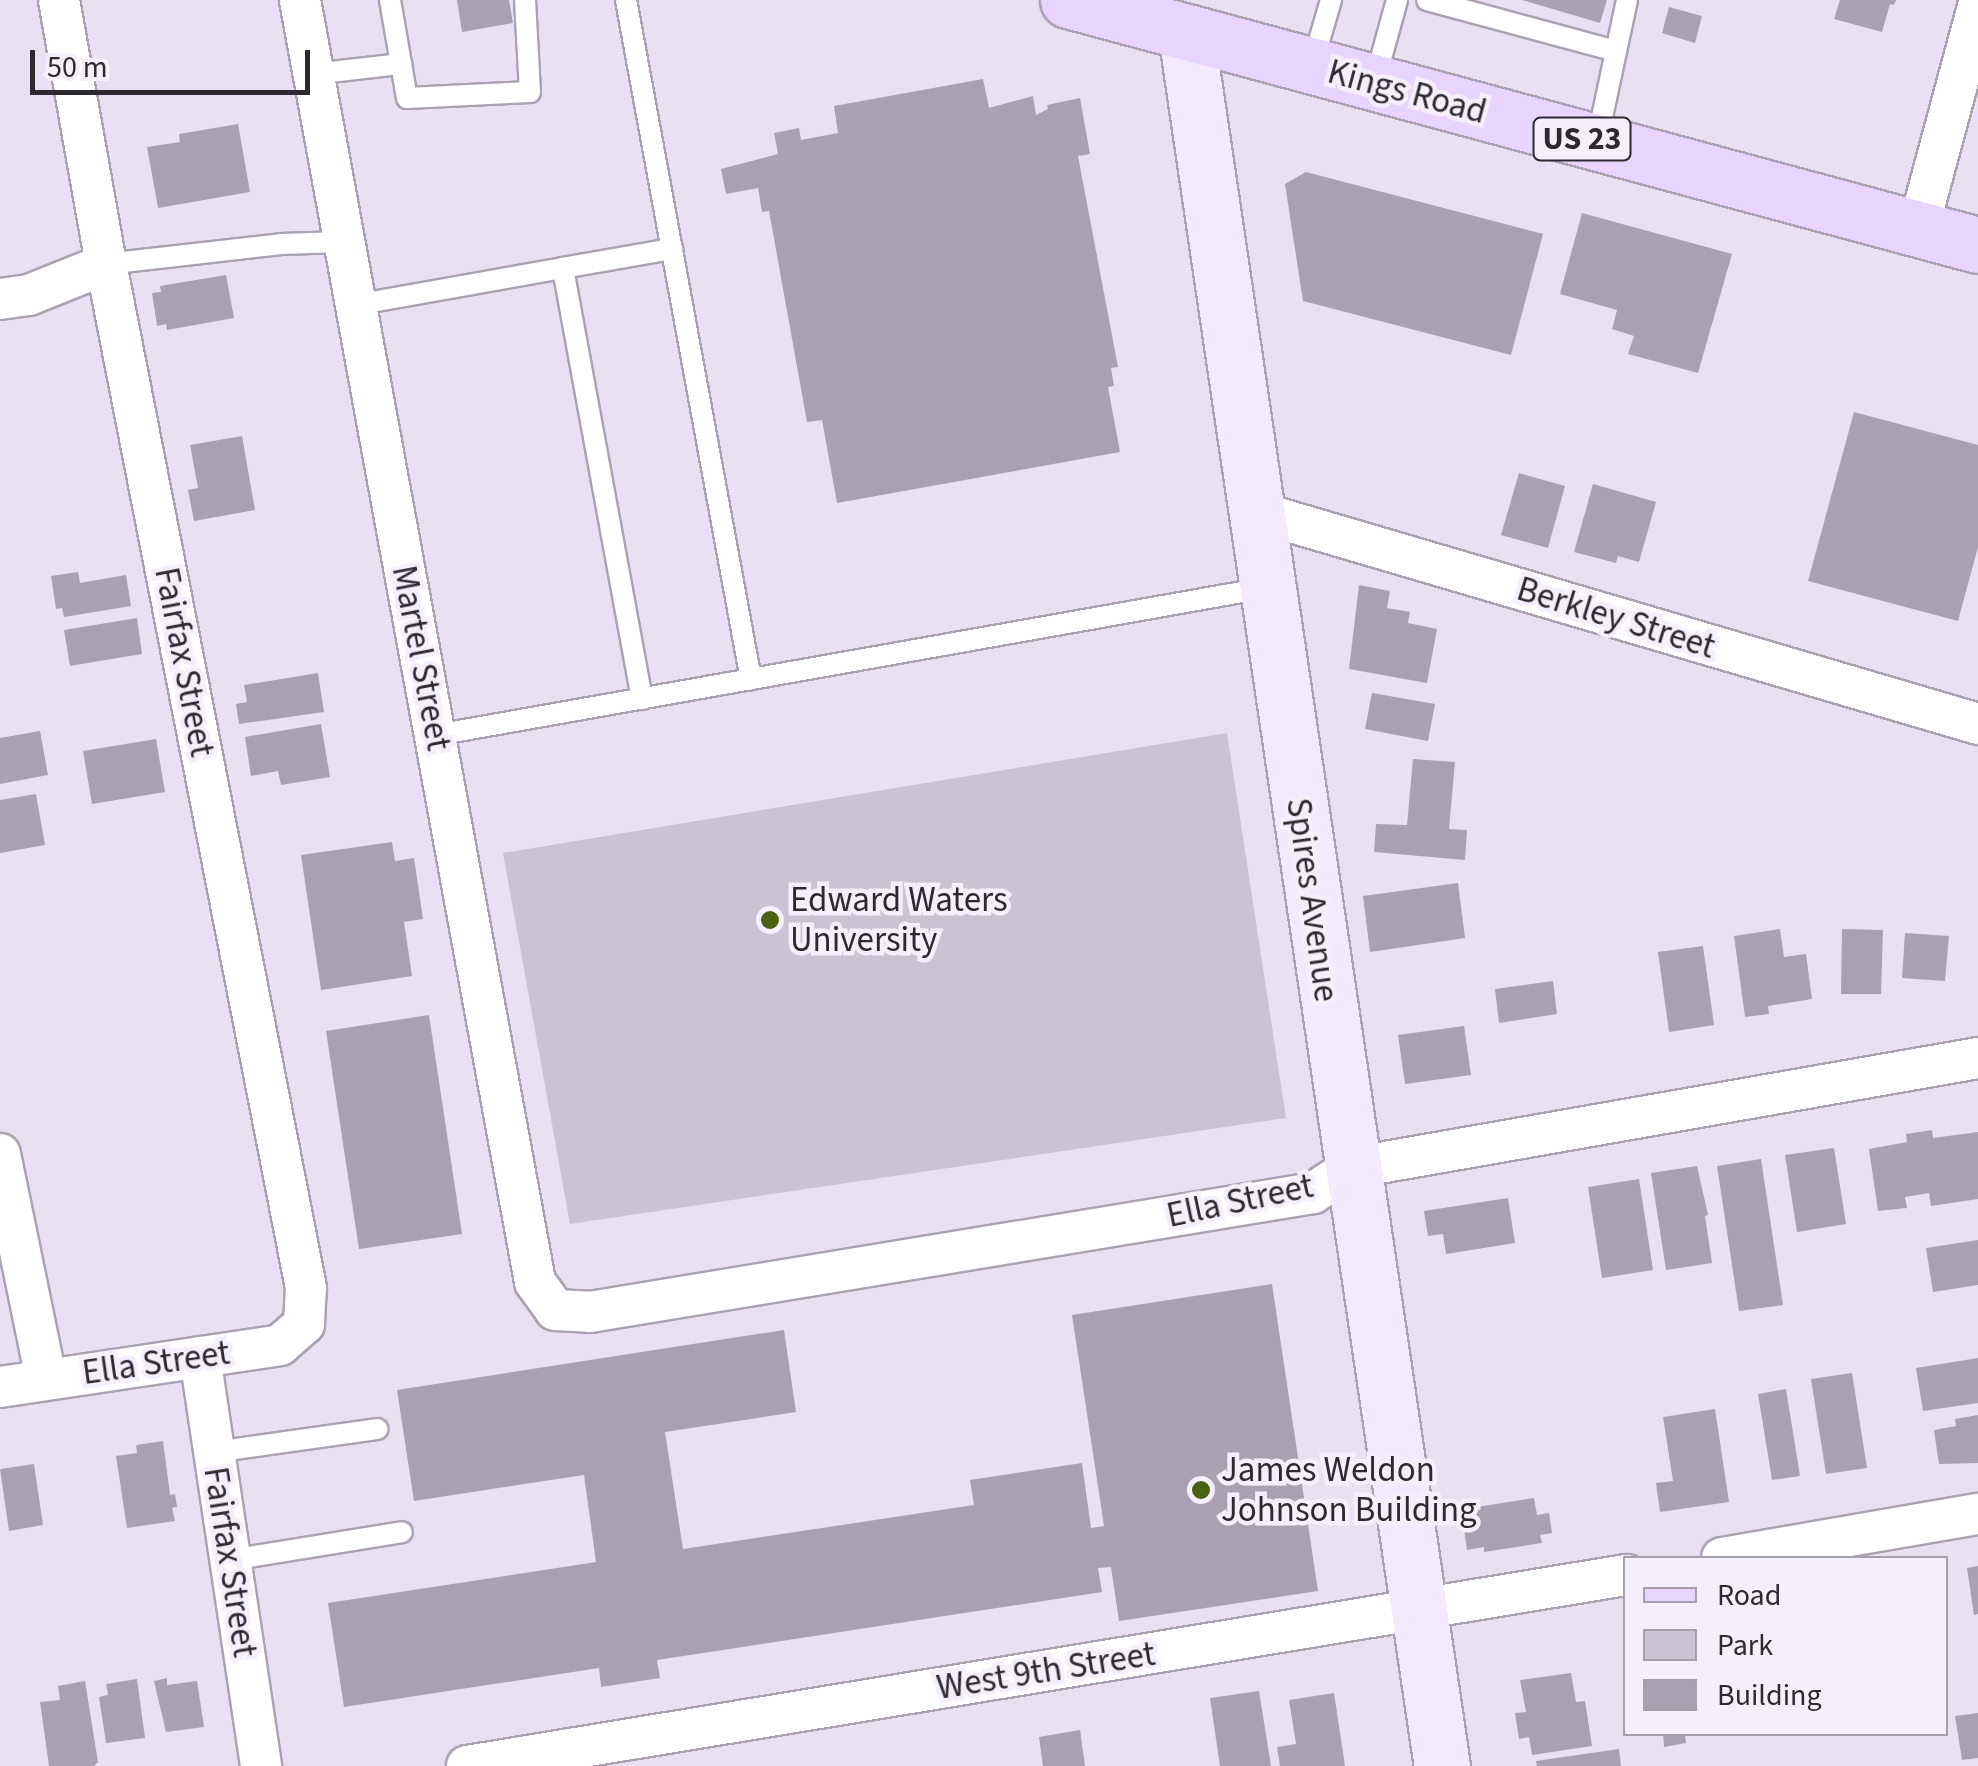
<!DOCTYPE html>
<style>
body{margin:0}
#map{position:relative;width:1978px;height:1766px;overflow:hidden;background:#e9e0f3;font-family:"Source Sans 3",sans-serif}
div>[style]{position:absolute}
.green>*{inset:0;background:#cac2d5}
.building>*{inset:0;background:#a9a1b3}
.roads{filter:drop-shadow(2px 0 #aaa2b3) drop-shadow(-2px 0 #aaa2b3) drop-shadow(0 2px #aaa2b3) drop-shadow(0 -2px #aaa2b3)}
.lane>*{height:20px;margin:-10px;padding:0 10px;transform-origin:10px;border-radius:10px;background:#fff}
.street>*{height:40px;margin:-20px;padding:0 20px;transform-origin:20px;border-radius:20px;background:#fff}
.secondary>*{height:55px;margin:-27.5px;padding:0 27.5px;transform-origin:27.5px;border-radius:27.5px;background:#f4eaff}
.primary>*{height:55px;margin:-27.5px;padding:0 27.5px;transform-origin:27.5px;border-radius:27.5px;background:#e8d4fe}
.dots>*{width:28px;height:28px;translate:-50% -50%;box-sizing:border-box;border:5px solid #f5eefd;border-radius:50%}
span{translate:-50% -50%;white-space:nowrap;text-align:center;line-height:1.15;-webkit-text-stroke:9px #f5eefd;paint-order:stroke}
.shield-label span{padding:2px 8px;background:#f5eefd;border:2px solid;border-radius:8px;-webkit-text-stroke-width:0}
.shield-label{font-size:32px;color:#2d2930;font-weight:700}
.street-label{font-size:35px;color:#2d2930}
.poi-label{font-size:35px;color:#2d2930}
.left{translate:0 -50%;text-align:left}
.legend{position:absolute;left:1623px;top:1556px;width:325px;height:180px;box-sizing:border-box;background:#f5eefd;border:2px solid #a59fab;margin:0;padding:12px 18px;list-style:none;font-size:30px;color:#2d2930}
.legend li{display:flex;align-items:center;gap:20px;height:50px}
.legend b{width:50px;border:2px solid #a59fab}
.scale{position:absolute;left:30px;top:50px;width:280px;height:45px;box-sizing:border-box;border:5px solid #2d2930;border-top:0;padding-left:12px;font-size:30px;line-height:35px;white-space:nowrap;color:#2d2930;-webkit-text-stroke:8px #f5eefd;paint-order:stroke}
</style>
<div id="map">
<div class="green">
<i style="clip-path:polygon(1227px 733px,1286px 1118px,570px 1224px,503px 853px)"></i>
</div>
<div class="building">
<i style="clip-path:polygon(457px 0,509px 0,513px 23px,462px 32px)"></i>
<i style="clip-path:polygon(1522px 0,1607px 0,1600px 23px)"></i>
<i style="clip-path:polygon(1840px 0,1896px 0,1894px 5px,1890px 4px,1882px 32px,1834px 19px)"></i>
<i style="clip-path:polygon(1669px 7px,1702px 16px,1695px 43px,1662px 33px)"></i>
<i style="clip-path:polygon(983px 79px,989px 108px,1033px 96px,1036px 115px,1048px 109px,1047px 105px,1080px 98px,1090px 154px,1078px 156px,1118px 367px,1111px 368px,1114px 386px,1108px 387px,1120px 452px,837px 503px,822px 420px,807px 422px,769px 211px,762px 212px,758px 188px,726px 194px,721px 169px,778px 154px,774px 133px,799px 128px,801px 140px,838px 133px,834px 106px)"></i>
<i style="clip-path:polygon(238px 124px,250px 192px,158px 208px,147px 147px,180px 142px,179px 134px)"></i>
<i style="clip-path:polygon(1306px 172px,1543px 234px,1511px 355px,1303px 301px,1285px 184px)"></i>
<i style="clip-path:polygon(1582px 213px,1732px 254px,1698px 373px,1628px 354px,1634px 336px,1612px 329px,1617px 310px,1560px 294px)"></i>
<i style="clip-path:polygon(226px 275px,234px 318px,167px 330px,166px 324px,157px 326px,152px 293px,161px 292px,160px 286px)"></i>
<i style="clip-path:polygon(1854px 412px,1978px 445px,1978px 547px,1958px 621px,1808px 581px)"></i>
<i style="clip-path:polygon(242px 436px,255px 510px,194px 521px,188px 490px,198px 488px,190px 445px)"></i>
<i style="clip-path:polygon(1519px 473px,1565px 486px,1548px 548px,1501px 535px)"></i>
<i style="clip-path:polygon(1593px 484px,1656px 502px,1639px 562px,1618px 556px,1616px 563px,1574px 552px)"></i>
<i style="clip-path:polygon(78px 572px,80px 583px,126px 575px,131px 606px,64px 617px,62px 608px,56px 609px,51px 576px)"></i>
<i style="clip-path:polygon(1359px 585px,1390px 591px,1387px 608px,1410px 612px,1408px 623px,1437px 629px,1427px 683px,1349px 669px)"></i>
<i style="clip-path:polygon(137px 618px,142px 654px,70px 666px,64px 630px)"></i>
<i style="clip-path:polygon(318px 673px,324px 712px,239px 724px,236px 704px,247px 702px,244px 685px)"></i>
<i style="clip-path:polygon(1372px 693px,1435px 704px,1428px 741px,1365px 729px)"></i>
<i style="clip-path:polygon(321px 724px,330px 777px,281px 785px,278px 771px,251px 776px,245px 737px)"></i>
<i style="clip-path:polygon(40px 731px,48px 775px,0 784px,0 738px)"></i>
<i style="clip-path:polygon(156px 739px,165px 792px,92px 804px,83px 751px)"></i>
<i style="clip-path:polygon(1413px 759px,1455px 762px,1449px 829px,1467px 830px,1465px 860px,1374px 852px,1376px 824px,1407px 825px)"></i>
<i style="clip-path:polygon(36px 794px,45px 845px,0 853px,0 800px)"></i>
<i style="clip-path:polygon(392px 842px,395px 861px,414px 858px,423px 919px,404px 922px,412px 976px,321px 990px,301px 855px)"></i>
<i style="clip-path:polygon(1458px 883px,1465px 938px,1370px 952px,1363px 896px)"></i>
<i style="clip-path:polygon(1780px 929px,1784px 957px,1806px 954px,1812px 999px,1768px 1006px,1769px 1014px,1745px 1017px,1734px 936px)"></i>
<i style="clip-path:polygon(1842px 929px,1883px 930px,1881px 994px,1841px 994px)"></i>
<i style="clip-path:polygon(1905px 933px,1949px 936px,1945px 981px,1902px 978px)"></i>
<i style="clip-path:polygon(1703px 946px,1714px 1025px,1669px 1032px,1658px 952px)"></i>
<i style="clip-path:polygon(1553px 981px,1557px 1014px,1499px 1023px,1495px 989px)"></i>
<i style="clip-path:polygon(429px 1015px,462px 1234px,359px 1249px,326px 1031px)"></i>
<i style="clip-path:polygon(1464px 1026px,1471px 1075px,1405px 1084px,1398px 1035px)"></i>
<i style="clip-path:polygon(1932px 1130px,1933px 1138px,1978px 1132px,1978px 1199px,1931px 1206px,1929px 1193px,1905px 1197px,1907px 1208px,1878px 1211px,1869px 1149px,1907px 1142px,1906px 1134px)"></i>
<i style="clip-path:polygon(1834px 1148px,1846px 1224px,1797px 1232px,1785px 1155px)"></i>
<i style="clip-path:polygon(1761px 1159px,1783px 1305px,1739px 1311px,1717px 1166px)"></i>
<i style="clip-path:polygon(1697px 1166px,1708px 1215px,1705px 1216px,1712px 1263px,1666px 1270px,1651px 1173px)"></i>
<i style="clip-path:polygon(1639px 1179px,1653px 1270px,1602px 1278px,1588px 1187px)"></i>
<i style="clip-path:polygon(1508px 1198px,1515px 1243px,1446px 1254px,1443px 1234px,1428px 1236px,1424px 1211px)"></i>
<i style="clip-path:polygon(1978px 1240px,1978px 1285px,1933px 1292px,1926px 1248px)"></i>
<i style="clip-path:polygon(1272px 1284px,1318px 1591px,1119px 1621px,1111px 1567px,1098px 1568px,1102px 1592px,657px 1660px,660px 1678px,601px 1687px,599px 1668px,344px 1707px,328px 1603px,596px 1562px,584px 1475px,414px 1501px,397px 1390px,784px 1330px,796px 1412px,665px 1432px,683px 1549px,974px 1505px,970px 1480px,1082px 1463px,1091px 1528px,1104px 1526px,1072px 1315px)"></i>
<i style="clip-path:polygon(1978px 1358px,1978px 1403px,1923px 1411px,1916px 1368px)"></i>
<i style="clip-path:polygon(1852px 1373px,1867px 1468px,1826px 1474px,1811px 1379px)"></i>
<i style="clip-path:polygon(1786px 1389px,1800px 1476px,1772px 1480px,1758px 1394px)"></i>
<i style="clip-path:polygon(1715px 1409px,1729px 1502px,1660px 1512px,1656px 1483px,1673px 1481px,1663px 1417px)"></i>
<i style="clip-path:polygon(1978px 1415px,1978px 1463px,1939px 1464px,1934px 1430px,1956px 1426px,1955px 1419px)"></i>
<i style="clip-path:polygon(163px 1441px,170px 1495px,175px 1494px,177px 1507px,172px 1508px,175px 1521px,127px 1528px,116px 1456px,137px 1453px,136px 1445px)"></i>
<i style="clip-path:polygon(34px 1464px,43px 1525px,9px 1531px,0 1469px)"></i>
<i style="clip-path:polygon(1534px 1498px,1537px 1515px,1549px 1513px,1552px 1533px,1540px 1535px,1542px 1543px,1484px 1552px,1484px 1547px,1467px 1550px,1462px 1515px,1478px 1512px,1477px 1507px)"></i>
<i style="clip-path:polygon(1978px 1566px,1978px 1614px,1974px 1615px,1967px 1568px)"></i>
<i style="clip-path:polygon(1571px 1673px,1576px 1702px,1585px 1701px,1592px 1746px,1532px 1755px,1529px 1737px,1519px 1739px,1515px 1713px,1526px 1712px,1520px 1680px)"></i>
<i style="clip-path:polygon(167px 1678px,167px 1685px,197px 1681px,204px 1727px,166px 1732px,154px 1681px)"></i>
<i style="clip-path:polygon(137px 1679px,145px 1738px,106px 1743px,99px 1697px,108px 1695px,106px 1684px)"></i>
<i style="clip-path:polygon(85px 1681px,98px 1762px,94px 1766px,49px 1766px,40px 1702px,60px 1700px,58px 1686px)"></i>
<i style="clip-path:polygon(1259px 1691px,1271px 1766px,1220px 1766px,1210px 1698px)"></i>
<i style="clip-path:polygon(1334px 1693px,1345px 1766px,1280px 1766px,1277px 1747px,1296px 1744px,1289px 1700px)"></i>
<i style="clip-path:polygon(1978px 1713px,1978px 1758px,1962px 1760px,1955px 1716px)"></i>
<i style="clip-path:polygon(1080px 1730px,1085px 1766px,1043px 1766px,1039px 1737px)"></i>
<i style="clip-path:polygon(1663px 1734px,1685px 1734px,1686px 1743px,1664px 1747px)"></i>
<i style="clip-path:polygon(1619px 1749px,1621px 1766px,1537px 1766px,1536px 1761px)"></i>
</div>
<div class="roads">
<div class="lane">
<i style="left:390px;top:0;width:99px;rotate:80.2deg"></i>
<i style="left:407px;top:98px;width:123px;rotate:-2.8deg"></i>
<i style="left:530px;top:92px;width:92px;rotate:-93.1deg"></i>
<i style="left:626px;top:0;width:691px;rotate:79.58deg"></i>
<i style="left:1427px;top:0;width:196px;rotate:15.1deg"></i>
<i style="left:1312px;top:65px;width:68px;rotate:-73.7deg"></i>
<i style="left:313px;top:74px;width:89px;rotate:-6.5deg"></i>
<i style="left:1375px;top:80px;width:83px;rotate:-74.6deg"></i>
<i style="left:1597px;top:141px;width:144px;rotate:-78deg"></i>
<i style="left:106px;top:264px;width:176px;rotate:-6.5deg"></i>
<i style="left:281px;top:244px;width:62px;rotate:-1.8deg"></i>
<i style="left:355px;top:305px;width:211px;rotate:-10.1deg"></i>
<i style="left:642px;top:699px;width:438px;rotate:-100.4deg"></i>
<i style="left:563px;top:268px;width:111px;rotate:-9.9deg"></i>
<i style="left:436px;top:735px;width:842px;rotate:-10.06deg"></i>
<i style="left:214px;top:1452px;width:165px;rotate:-8deg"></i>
<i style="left:230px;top:1560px;width:174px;rotate:-9.2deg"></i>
</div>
<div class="street">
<i style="left:300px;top:0;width:1303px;rotate:79.61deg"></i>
<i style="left:535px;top:1282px;width:34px;rotate:54deg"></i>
<i style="left:555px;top:1310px;width:35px;rotate:3deg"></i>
<i style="left:590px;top:1312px;width:733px;rotate:-9.35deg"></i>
<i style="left:1313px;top:1193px;width:45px;rotate:-33.3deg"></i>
<i style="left:1351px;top:1168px;width:637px;rotate:-9.95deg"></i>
<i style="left:1918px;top:229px;width:230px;rotate:-74.9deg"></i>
<i style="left:0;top:299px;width:29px;rotate:-8deg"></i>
<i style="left:29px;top:295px;width:83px;rotate:-21.9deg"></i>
<i style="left:1254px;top:511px;width:755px;rotate:16.39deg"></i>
<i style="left:0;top:1154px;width:230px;rotate:78.4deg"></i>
<i style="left:200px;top:1357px;width:414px;rotate:81.5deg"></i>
<i style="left:0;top:1387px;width:283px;rotate:-8.5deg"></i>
<i style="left:280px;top:1345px;width:32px;rotate:-41deg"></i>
<i style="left:304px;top:1324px;width:36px;rotate:-87deg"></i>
<i style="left:306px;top:1288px;width:1043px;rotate:-101.05deg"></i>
<i style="left:106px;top:264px;width:268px;rotate:-100.1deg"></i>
<i style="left:1722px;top:1558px;width:260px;rotate:-9.8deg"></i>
<i style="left:467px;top:1766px;width:1175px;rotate:-9.36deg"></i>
</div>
<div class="secondary">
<i style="left:1186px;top:33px;width:1752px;rotate:81.6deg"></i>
</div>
<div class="primary">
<i style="left:1068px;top:0;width:942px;rotate:15.07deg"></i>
</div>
</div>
<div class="dots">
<i style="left:770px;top:920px;background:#496312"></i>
<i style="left:1201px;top:1490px;background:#496312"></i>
</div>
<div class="shield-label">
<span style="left:1582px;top:139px">US 23</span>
</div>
<div class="street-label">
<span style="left:1407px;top:92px;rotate:15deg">Kings Road</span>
<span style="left:1616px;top:618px;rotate:17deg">Berkley Street</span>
<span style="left:421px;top:658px;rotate:79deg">Martel Street</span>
<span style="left:184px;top:662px;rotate:79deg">Fairfax Street</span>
<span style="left:1312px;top:900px;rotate:82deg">Spires Avenue</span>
<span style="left:1240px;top:1201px;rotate:-12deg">Ella Street</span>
<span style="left:156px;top:1363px;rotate:-8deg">Ella Street</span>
<span style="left:230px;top:1562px;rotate:81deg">Fairfax Street</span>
<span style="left:1046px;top:1671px;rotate:-9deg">West 9th Street</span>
</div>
<div class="poi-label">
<span class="left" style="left:790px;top:920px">Edward Waters<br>University</span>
<span class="left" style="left:1221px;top:1490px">James Weldon<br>Johnson Building</span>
</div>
<ul class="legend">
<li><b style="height:12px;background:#e8d4fe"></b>Road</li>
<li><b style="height:28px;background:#cac2d5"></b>Park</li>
<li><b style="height:28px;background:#a9a1b3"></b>Building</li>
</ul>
<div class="scale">50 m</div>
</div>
